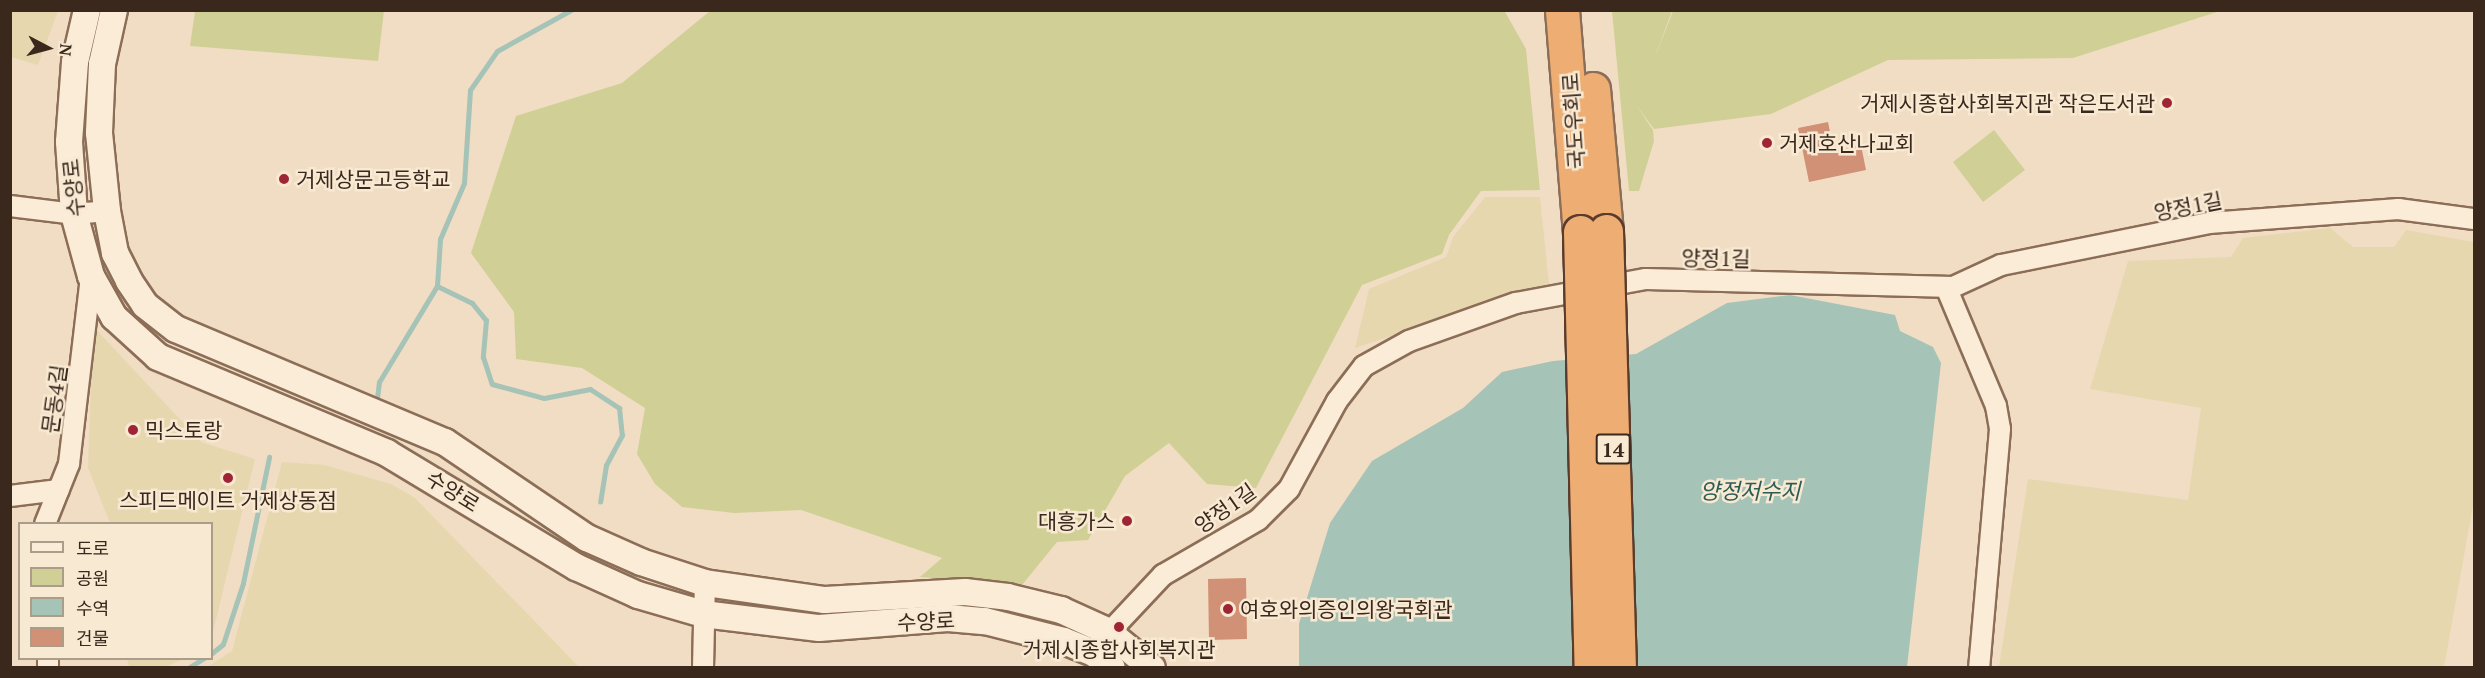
<!DOCTYPE html>
<meta charset="utf-8">
<style>
body{margin:0}
#map{position:relative;width:2485px;height:678px;overflow:hidden;background:#f1ddc3;font-family:"PT Serif","Noto Sans KR",serif}
div>[style]{position:absolute}
.farmland>*{inset:0;background:#e7d7af}
.green>*{inset:0;background:#d0d096}
.water>*{inset:0;background:#a5c3b7}
.stream>*{height:5px;margin:-2.5px;padding:0 2.5px;transform-origin:2.5px;border-radius:2.5px;background:#a5c3b7}
.building>*{inset:0;background:#d19176}
.roads{filter:drop-shadow(2px 0 #8c6e58) drop-shadow(-2px 0 #8c6e58) drop-shadow(0 2px #8c6e58) drop-shadow(0 -2px #8c6e58)}
.minor>*{height:20px;margin:-10px;padding:0 10px;transform-origin:10px;border-radius:10px;background:#fbecd7}
.tertiary>*{height:26px;margin:-13px;padding:0 13px;transform-origin:13px;border-radius:13px;background:#fbecd7}
.trunk>*{height:33px;margin:-16.5px;padding:0 16.5px;transform-origin:16.5px;border-radius:16.5px;background:#eeae73}
.bridges{filter:drop-shadow(2px 0 #5a3c2d) drop-shadow(-2px 0 #5a3c2d) drop-shadow(0 2px #5a3c2d) drop-shadow(0 -2px #5a3c2d)}
.trunk-bridge>*{height:33px;margin:-16.5px;padding:0 16.5px;transform-origin:16.5px;border-radius:16.5px;background:#eeae73}
.dots>*{width:16px;height:16px;translate:-50% -50%;box-sizing:border-box;border:3px solid #f8e9d3;border-radius:50%}
span{translate:-50% -50%;white-space:nowrap;text-align:center;line-height:1.15;-webkit-text-stroke:5px #f8e9d3;paint-order:stroke}
.shield-label span{padding:2px 4px;background:#f8e9d3;border:2px solid;border-radius:4px;-webkit-text-stroke-width:0}
.shield-label{font-size:20px;color:#3b281d;font-weight:700}
.poi-label{font-size:21px;color:#3b281d}
.right{translate:-100% -50%;text-align:right}
.left{translate:0 -50%;text-align:left}
.street-label{font-size:21px;color:#3b281d}
.water-label{font-size:22px;color:#2c5c53;font-style:italic}
.frame{position:absolute;inset:0;border:12px solid #3b281d;pointer-events:none}
.legend{position:absolute;left:18px;top:522px;width:195px;height:138px;box-sizing:border-box;background:#f8e9d3;border:2px solid #ac9c8a;margin:0;padding:8px 10px;list-style:none;font-size:18px;color:#3b281d}
.legend li{display:flex;align-items:center;gap:12px;height:30px}
.legend b{width:30px;border:2px solid #ac9c8a}
.north{position:absolute;left:18px;top:18px;width:60px;height:60px;-webkit-text-stroke:4px #f8e9d3;paint-order:stroke;rotate:96deg;font-size:16px;font-weight:700;line-height:24px;text-align:center;color:#3b281d}
.north::after{content:'';display:block;margin:auto;width:21px;height:27px;background:#3b281d;clip-path:polygon(50% 0,100% 100%,50% 72%,0 100%)}
</style>
<div id="map">
<div class="farmland">
<i style="clip-path:polygon(10px 11px,58px 11px,38px 65px,11px 57px)"></i>
<i style="clip-path:polygon(1485px 197px,1540px 197px,1549px 284px,1355px 348px,1369px 289px,1446px 257px,1453px 237px)"></i>
<i style="clip-path:polygon(2330px 228px,2353px 247px,2394px 247px,2406px 230px,2474px 242px,2474px 500px,2444px 667px,1999px 667px,2028px 479px,2188px 500px,2201px 408px,2090px 389px,2128px 261px,2231px 257px,2243px 238px)"></i>
<i style="clip-path:polygon(93px 326px,201px 442px,255px 459px,212px 636px,212px 524px,110px 523px,88px 468px)"></i>
<i style="clip-path:polygon(282px 462px,324px 465px,391px 484px,415px 498px,579px 667px,207px 667px,232px 651px)"></i>
<i style="clip-path:polygon(127px 659px,127px 658px,183px 659px,163px 668px,129px 667px)"></i>
</div>
<div class="green">
<i style="clip-path:polygon(1504px 10px,1526px 49px,1540px 190px,1481px 191px,1449px 235px,1442px 254px,1362px 285px,1256px 488px,1207px 484px,1169px 443px,1125px 476px,1088px 540px,1057px 542px,1022px 585px,920px 577px,942px 558px,801px 510px,734px 513px,682px 507px,655px 484px,637px 454px,645px 408px,582px 368px,516px 359px,514px 312px,471px 253px,516px 116px,622px 83px,710px 11px)"></i>
<i style="clip-path:polygon(195px 11px,384px 11px,378px 61px,190px 46px)"></i>
<i style="clip-path:polygon(1612px 11px,1672px 11px,1653px 62px,1673px 11px,2220px 11px,2073px 58px,1888px 60px,1771px 114px,1654px 129px,1636px 105px,1653px 130px,1654px 141px,1639px 191px,1629px 191px)"></i>
<i style="clip-path:polygon(1994px 130px,2025px 170px,1983px 202px,1953px 162px)"></i>
</div>
<div class="water">
<i style="clip-path:polygon(1790px 295px,1895px 315px,1900px 331px,1933px 347px,1941px 363px,1907px 667px,1299px 668px,1299px 624px,1330px 523px,1372px 461px,1463px 408px,1502px 372px,1553px 361px,1636px 354px,1727px 303px)"></i>
</div>
<div class="stream">
<i style="left:437px;top:286px;width:39px;rotate:26deg"></i>
<i style="left:472px;top:303px;width:22px;rotate:51deg"></i>
<i style="left:486px;top:320px;width:37px;rotate:95deg"></i>
<i style="left:483px;top:357px;width:28px;rotate:72deg"></i>
<i style="left:492px;top:384px;width:54px;rotate:15.1deg"></i>
<i style="left:544px;top:398px;width:47px;rotate:-11.1deg"></i>
<i style="left:590px;top:389px;width:35px;rotate:33deg"></i>
<i style="left:619px;top:408px;width:27px;rotate:84deg"></i>
<i style="left:622px;top:435px;width:34px;rotate:118deg"></i>
<i style="left:606px;top:465px;width:37px;rotate:99deg"></i>
<i style="left:377px;top:398px;width:16px;rotate:-83deg"></i>
<i style="left:379px;top:382px;width:112px;rotate:-58.9deg"></i>
<i style="left:437px;top:286px;width:47px;rotate:-86.3deg"></i>
<i style="left:440px;top:239px;width:61px;rotate:-66.8deg"></i>
<i style="left:464px;top:183px;width:93px;rotate:-86.3deg"></i>
<i style="left:470px;top:90px;width:47px;rotate:-55.3deg"></i>
<i style="left:497px;top:51px;width:85px;rotate:-29deg"></i>
<i style="left:212px;top:653px;width:14px;rotate:-39deg"></i>
<i style="left:223px;top:644px;width:64px;rotate:-71.8deg"></i>
<i style="left:243px;top:583px;width:129px;rotate:-78.3deg"></i>
<i style="left:188px;top:668px;width:19px;rotate:-32deg"></i>
</div>
<div class="building">
<i style="clip-path:polygon(1828px 122px,1834px 151px,1861px 145px,1866px 170px,1809px 182px,1798px 128px)"></i>
<i style="clip-path:polygon(1246px 578px,1247px 639px,1209px 640px,1208px 579px)"></i>
</div>
<div class="roads">
<div class="minor">
<i style="left:10px;top:206px;width:64px;rotate:7.1deg"></i>
<i style="left:74px;top:214px;width:33px;rotate:-5deg"></i>
<i style="left:1946px;top:287px;width:129px;rotate:67.2deg"></i>
<i style="left:1996px;top:406px;width:23px;rotate:80deg"></i>
<i style="left:2000px;top:429px;width:240px;rotate:95deg"></i>
<i style="left:10px;top:496px;width:49px;rotate:-7deg"></i>
<i style="left:45px;top:524px;width:65px;rotate:-68.2deg"></i>
<i style="left:69px;top:464px;width:189px;rotate:-83.3deg"></i>
<i style="left:1101px;top:641px;width:91px;rotate:-46.8deg"></i>
<i style="left:1163px;top:575px;width:110px;rotate:-30.1deg"></i>
<i style="left:1258px;top:520px;width:44px;rotate:-45deg"></i>
<i style="left:1289px;top:489px;width:100px;rotate:-61.4deg"></i>
<i style="left:1337px;top:401px;width:44px;rotate:-52.4deg"></i>
<i style="left:1364px;top:366px;width:51px;rotate:-29.1deg"></i>
<i style="left:1409px;top:341px;width:114px;rotate:-19.6deg"></i>
<i style="left:1516px;top:303px;width:132px;rotate:-10.5deg"></i>
<i style="left:1646px;top:279px;width:307px;rotate:1.5deg"></i>
<i style="left:1953px;top:287px;width:53px;rotate:-24.6deg"></i>
<i style="left:2001px;top:265px;width:212px;rotate:-11.4deg"></i>
<i style="left:2209px;top:223px;width:190px;rotate:-4.2deg"></i>
<i style="left:2398px;top:209px;width:77px;rotate:7.5deg"></i>
<i style="left:48px;top:658px;width:10px;rotate:90deg"></i>
<i style="left:703px;top:668px;width:85px;rotate:-88.7deg"></i>
</div>
<div class="tertiary">
<i style="left:87px;top:10px;width:53px;rotate:103deg"></i>
<i style="left:75px;top:62px;width:80px;rotate:94.3deg"></i>
<i style="left:69px;top:142px;width:72px;rotate:86deg"></i>
<i style="left:74px;top:214px;width:64px;rotate:74.7deg"></i>
<i style="left:91px;top:276px;width:47px;rotate:60.7deg"></i>
<i style="left:114px;top:317px;width:59px;rotate:42.3deg"></i>
<i style="left:158px;top:357px;width:248px;rotate:22.7deg"></i>
<i style="left:387px;top:453px;width:221px;rotate:31.1deg"></i>
<i style="left:576px;top:567px;width:68px;rotate:24.3deg"></i>
<i style="left:638px;top:595px;width:68px;rotate:16.3deg"></i>
<i style="left:703px;top:614px;width:117px;rotate:6.9deg"></i>
<i style="left:819px;top:628px;width:129px;rotate:-4.4deg"></i>
<i style="left:948px;top:618px;width:37px;rotate:5deg"></i>
<i style="left:985px;top:621px;width:81px;rotate:14.2deg"></i>
<i style="left:1064px;top:641px;width:32px;rotate:22deg"></i>
<i style="left:1094px;top:653px;width:23px;rotate:40deg"></i>
<i style="left:114px;top:10px;width:55px;rotate:102.5deg"></i>
<i style="left:102px;top:64px;width:69px;rotate:92.5deg"></i>
<i style="left:99px;top:133px;width:78px;rotate:84.1deg"></i>
<i style="left:107px;top:211px;width:43px;rotate:79.2deg"></i>
<i style="left:115px;top:253px;width:31px;rotate:63deg"></i>
<i style="left:129px;top:281px;width:29px;rotate:56deg"></i>
<i style="left:145px;top:305px;width:39px;rotate:38deg"></i>
<i style="left:176px;top:329px;width:292px;rotate:22.8deg"></i>
<i style="left:445px;top:442px;width:171px;rotate:34.1deg"></i>
<i style="left:587px;top:538px;width:59px;rotate:24deg"></i>
<i style="left:641px;top:562px;width:67px;rotate:18.2deg"></i>
<i style="left:705px;top:583px;width:121px;rotate:8.1deg"></i>
<i style="left:825px;top:600px;width:140px;rotate:-3.3deg"></i>
<i style="left:965px;top:592px;width:43px;rotate:6.6deg"></i>
<i style="left:1008px;top:597px;width:55px;rotate:13.8deg"></i>
<i style="left:1061px;top:610px;width:51px;rotate:24.5deg"></i>
<i style="left:1107px;top:631px;width:58px;rotate:39.4deg"></i>
</div>
<div class="trunk">
<i style="left:1562px;top:10px;width:223px;rotate:85.4deg"></i>
<i style="left:1593px;top:89px;width:143px;rotate:84.8deg"></i>
</div>
</div>
<div class="bridges">
<div class="trunk-bridge">
<i style="left:1606px;top:231px;width:437px;rotate:88.3deg"></i>
<i style="left:1580px;top:232px;width:436px;rotate:88.6deg"></i>
</div>
</div>
<div class="dots">
<i style="left:2167px;top:103px;background:#9f2434"></i>
<i style="left:1767px;top:143px;background:#9f2434"></i>
<i style="left:284px;top:179px;background:#9f2434"></i>
<i style="left:133px;top:430px;background:#9f2434"></i>
<i style="left:228px;top:478px;background:#9f2434"></i>
<i style="left:1127px;top:521px;background:#9f2434"></i>
<i style="left:1228px;top:609px;background:#9f2434"></i>
<i style="left:1119px;top:627px;background:#9f2434"></i>
</div>
<div class="shield-label">
<span style="left:1613px;top:449px">14</span>
</div>
<div class="poi-label">
<span class="right" style="left:2155px;top:103px">거제시종합사회복지관 작은도서관</span>
<span class="left" style="left:1779px;top:143px">거제호산나교회</span>
<span class="left" style="left:296px;top:179px">거제상문고등학교</span>
<span class="left" style="left:145px;top:430px">믹스토랑</span>
<span style="left:228px;top:500px">스피드메이트 거제상동점</span>
<span class="right" style="left:1115px;top:521px">대흥가스</span>
<span class="left" style="left:1240px;top:609px">여호와의증인의왕국회관</span>
<span style="left:1119px;top:649px">거제시종합사회복지관</span>
</div>
<div class="street-label">
<span style="left:1573px;top:121px;rotate:-94deg">국도우회로</span>
<span style="left:73px;top:188px;rotate:-96deg">수양로</span>
<span style="left:2188px;top:206px;rotate:-11deg">양정1길</span>
<span style="left:1716px;top:258px;rotate:1deg">양정1길</span>
<span style="left:54px;top:399px;rotate:-82deg">문동4길</span>
<span style="left:453px;top:491px;rotate:32deg">수양로</span>
<span style="left:1225px;top:508px;rotate:-35deg">양정1길</span>
<span style="left:926px;top:621px;rotate:-3deg">수양로</span>
</div>
<div class="water-label">
<span style="left:1750px;top:491px">양정저수지</span>
</div>
<div class="frame"></div>
<ul class="legend">
<li><b style="height:8px;background:#fbecd7"></b>도로</li>
<li><b style="height:16px;background:#d0d096"></b>공원</li>
<li><b style="height:16px;background:#a5c3b7"></b>수역</li>
<li><b style="height:16px;background:#d19176"></b>건물</li>
</ul>
<div class="north">N</div>
</div>
